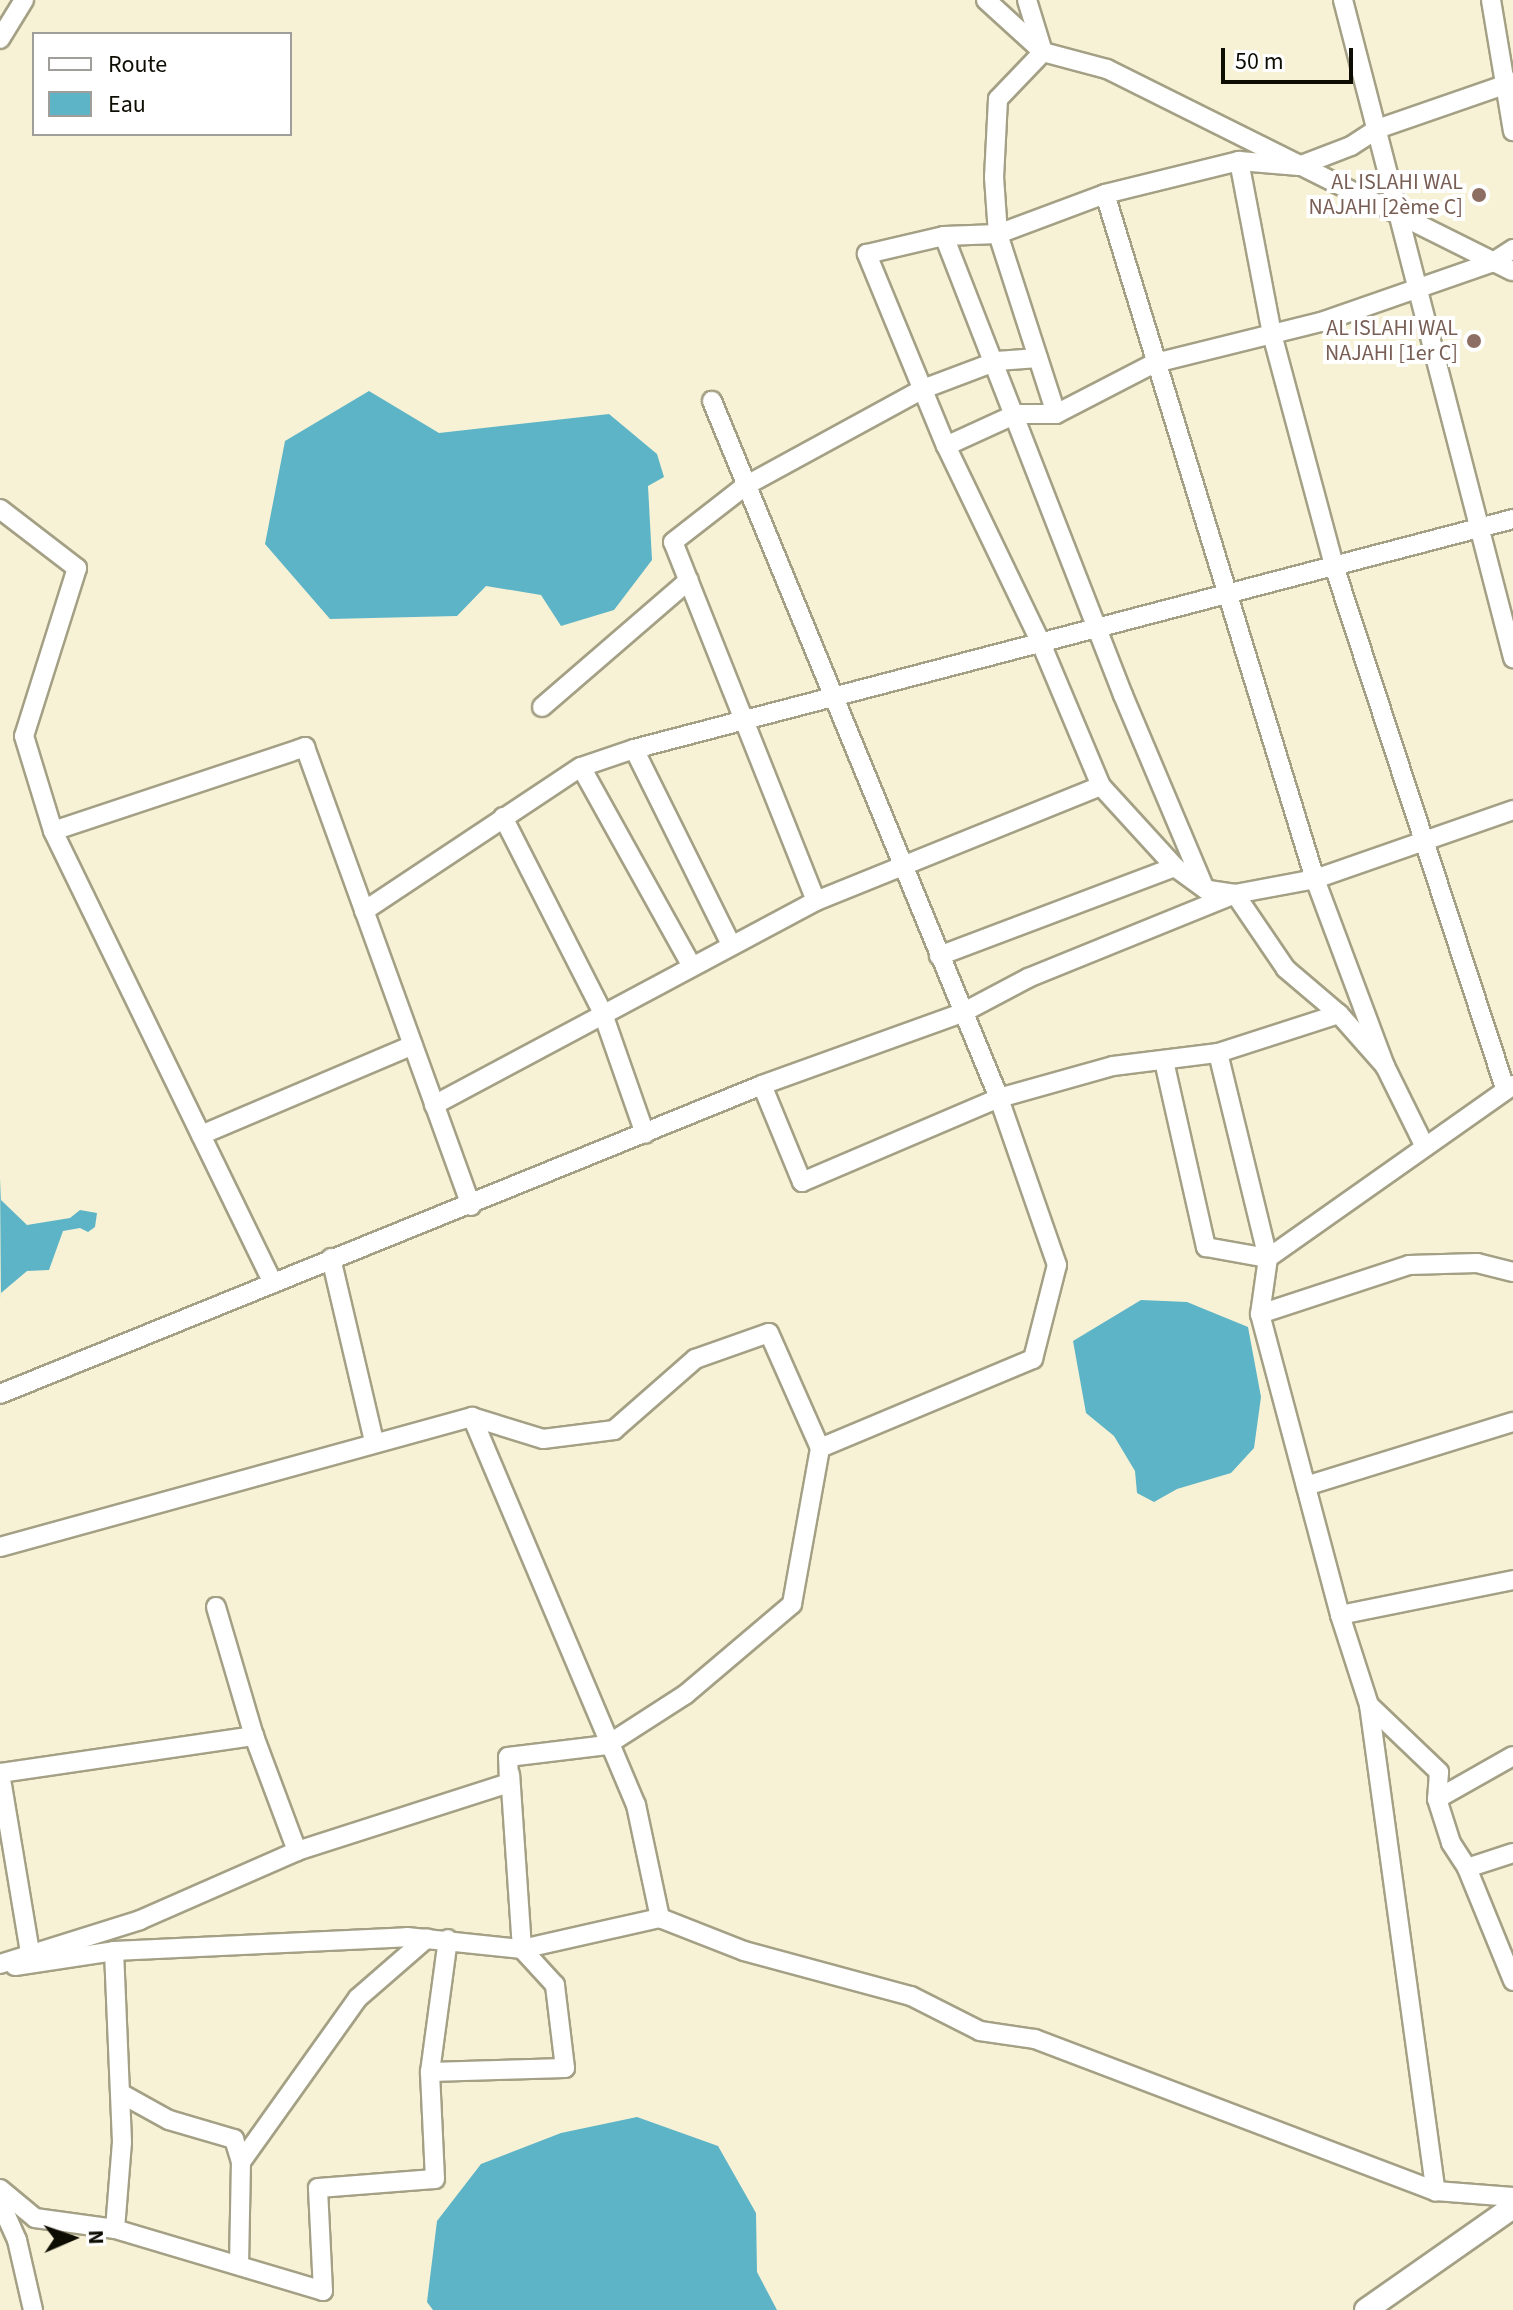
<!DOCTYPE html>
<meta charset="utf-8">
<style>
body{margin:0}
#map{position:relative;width:1513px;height:2310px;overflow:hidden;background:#f7f2d5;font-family:"Source Sans 3",sans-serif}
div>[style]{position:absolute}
.water>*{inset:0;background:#5db4c6}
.roads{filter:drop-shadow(2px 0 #a4a085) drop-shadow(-2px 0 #a4a085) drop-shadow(0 2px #a4a085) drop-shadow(0 -2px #a4a085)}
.minor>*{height:18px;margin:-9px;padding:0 9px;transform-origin:9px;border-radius:9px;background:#fff}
.tertiary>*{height:22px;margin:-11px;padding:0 11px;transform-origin:11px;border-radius:11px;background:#fff}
.dots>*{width:22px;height:22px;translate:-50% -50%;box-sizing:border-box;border:4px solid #fff;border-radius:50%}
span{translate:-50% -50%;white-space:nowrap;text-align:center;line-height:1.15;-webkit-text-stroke:8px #fff;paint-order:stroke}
.education-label{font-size:22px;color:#785e54}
.right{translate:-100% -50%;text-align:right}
.legend{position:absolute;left:32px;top:32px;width:260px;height:104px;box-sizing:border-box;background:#fff;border:2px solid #9f9e9b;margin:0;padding:10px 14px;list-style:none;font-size:24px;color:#0e0d04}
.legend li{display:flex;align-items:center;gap:16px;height:40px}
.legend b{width:40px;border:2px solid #9f9e9b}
.north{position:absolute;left:32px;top:2198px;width:80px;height:80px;-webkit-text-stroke:6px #fff;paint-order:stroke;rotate:88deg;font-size:22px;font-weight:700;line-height:32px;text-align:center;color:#0e0d04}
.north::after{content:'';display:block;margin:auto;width:28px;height:36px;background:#0e0d04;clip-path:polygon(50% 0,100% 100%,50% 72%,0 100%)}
.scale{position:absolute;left:1221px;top:48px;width:132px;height:36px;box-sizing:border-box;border:4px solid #0e0d04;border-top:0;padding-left:10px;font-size:24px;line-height:28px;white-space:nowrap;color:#0e0d04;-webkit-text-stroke:6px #fff;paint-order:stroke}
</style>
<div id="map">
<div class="water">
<i style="clip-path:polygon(369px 391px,439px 433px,609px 414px,657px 454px,664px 477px,648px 486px,652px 560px,614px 610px,561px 626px,541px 595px,486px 586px,457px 616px,330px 619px,265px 544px,285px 441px)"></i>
<i style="clip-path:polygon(0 1178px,1px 1200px,27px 1225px,70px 1218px,80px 1210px,97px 1213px,95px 1227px,88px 1232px,80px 1228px,63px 1231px,49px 1270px,27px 1271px,1px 1293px,1px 1303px)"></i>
<i style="clip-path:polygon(1141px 1300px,1187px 1302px,1248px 1327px,1261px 1397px,1254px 1448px,1231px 1473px,1177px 1489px,1154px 1502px,1137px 1493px,1135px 1471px,1114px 1436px,1086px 1413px,1073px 1341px)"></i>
<i style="clip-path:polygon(637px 2117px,718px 2146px,756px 2213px,757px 2272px,777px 2310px,433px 2310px,427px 2302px,437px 2221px,481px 2164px,561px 2133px)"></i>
</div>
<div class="roads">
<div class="minor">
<i style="left:986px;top:0;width:77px;rotate:42.4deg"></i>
<i style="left:1043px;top:52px;width:66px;rotate:14.9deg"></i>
<i style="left:1107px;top:69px;width:453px;rotate:26.5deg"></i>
<i style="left:1027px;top:0;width:54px;rotate:72.9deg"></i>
<i style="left:1043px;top:52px;width:65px;rotate:133.8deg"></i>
<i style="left:998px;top:99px;width:78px;rotate:92.9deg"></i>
<i style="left:994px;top:177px;width:57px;rotate:86deg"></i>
<i style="left:998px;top:234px;width:189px;rotate:72.1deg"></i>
<i style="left:1343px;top:0;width:680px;rotate:75.51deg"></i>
<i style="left:1491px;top:0;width:133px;rotate:80.5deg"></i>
<i style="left:0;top:39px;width:46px;rotate:-58.4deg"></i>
<i style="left:1239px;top:161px;width:176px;rotate:79.2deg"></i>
<i style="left:1272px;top:334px;width:240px;rotate:75deg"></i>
<i style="left:1334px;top:566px;width:549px;rotate:71.86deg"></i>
<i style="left:1105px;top:194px;width:716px;rotate:72.96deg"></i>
<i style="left:1315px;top:879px;width:200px;rotate:69.5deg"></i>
<i style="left:1385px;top:1066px;width:90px;rotate:63.7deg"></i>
<i style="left:944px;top:236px;width:493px;rotate:68.7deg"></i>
<i style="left:1123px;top:695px;width:208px;rotate:67.1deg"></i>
<i style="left:946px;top:446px;width:77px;rotate:-24.6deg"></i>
<i style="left:1016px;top:414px;width:40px"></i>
<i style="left:1056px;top:414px;width:111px;rotate:-27.3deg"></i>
<i style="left:1155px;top:363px;width:171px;rotate:-13.9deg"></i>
<i style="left:1321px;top:322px;width:182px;rotate:-19.2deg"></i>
<i style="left:1493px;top:262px;width:24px;rotate:-33deg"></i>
<i style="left:0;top:509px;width:97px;rotate:37.5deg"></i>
<i style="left:77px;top:568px;width:176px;rotate:107.5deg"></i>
<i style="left:24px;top:736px;width:99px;rotate:73deg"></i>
<i style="left:53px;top:831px;width:503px;rotate:64.05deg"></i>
<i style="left:542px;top:707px;width:194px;rotate:-40.8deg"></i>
<i style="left:634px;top:749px;width:218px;rotate:63.6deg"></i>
<i style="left:581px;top:767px;width:227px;rotate:60.9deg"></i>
<i style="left:503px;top:817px;width:218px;rotate:63deg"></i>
<i style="left:602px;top:1011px;width:130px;rotate:70.7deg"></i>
<i style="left:53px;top:831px;width:266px;rotate:-18.4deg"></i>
<i style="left:305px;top:747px;width:488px;rotate:70.1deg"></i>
<i style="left:816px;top:901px;width:386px;rotate:-111.7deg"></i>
<i style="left:673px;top:542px;width:91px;rotate:-37.9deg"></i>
<i style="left:745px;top:486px;width:203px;rotate:-28.6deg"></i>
<i style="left:923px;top:389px;width:79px;rotate:-20.7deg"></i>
<i style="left:997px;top:361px;width:41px;rotate:-4.2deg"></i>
<i style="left:364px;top:911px;width:260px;rotate:-33.6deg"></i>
<i style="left:581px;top:767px;width:56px;rotate:-18.8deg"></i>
<i style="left:634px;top:749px;width:909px;rotate:-14.66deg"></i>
<i style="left:939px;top:956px;width:252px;rotate:-20.7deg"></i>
<i style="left:1218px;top:1053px;width:211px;rotate:76.3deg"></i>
<i style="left:1268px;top:1258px;width:57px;rotate:98.1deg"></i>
<i style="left:1260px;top:1314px;width:311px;rotate:75.1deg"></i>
<i style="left:1340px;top:1615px;width:95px;rotate:72.1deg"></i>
<i style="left:1369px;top:1705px;width:97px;rotate:43.7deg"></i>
<i style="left:1439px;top:1772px;width:27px;rotate:94deg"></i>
<i style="left:1437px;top:1799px;width:87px;rotate:-29.5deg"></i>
<i style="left:1164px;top:1061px;width:191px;rotate:77.3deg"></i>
<i style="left:1206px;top:1247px;width:63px;rotate:10.1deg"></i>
<i style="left:1268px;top:1258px;width:300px;rotate:-35.2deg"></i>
<i style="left:1385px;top:1066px;width:69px;rotate:-131.5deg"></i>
<i style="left:1339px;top:1014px;width:70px;rotate:-139.7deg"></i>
<i style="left:1286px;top:969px;width:91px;rotate:-124.2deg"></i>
<i style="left:1235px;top:894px;width:30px;rotate:-171deg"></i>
<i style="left:1205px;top:889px;width:37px;rotate:-144deg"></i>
<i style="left:1175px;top:867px;width:110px;rotate:-132.4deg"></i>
<i style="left:1101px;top:786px;width:155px;rotate:-112.8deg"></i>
<i style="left:1041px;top:643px;width:219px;rotate:-115.7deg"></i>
<i style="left:946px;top:446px;width:208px;rotate:-112.4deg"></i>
<i style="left:867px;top:254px;width:79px;rotate:-13.2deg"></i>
<i style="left:944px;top:236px;width:54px;rotate:-2.1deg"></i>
<i style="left:998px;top:234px;width:114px;rotate:-20.5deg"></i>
<i style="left:1105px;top:194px;width:138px;rotate:-13.8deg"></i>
<i style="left:1239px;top:161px;width:60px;rotate:4.8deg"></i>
<i style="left:1299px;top:166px;width:56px;rotate:-21deg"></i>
<i style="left:1351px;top:146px;width:31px;rotate:-33deg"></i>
<i style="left:1377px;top:129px;width:144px;rotate:-19.1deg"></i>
<i style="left:762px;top:1085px;width:105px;rotate:67.6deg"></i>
<i style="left:802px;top:1182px;width:214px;rotate:-23.1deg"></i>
<i style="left:999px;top:1098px;width:118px;rotate:-15.7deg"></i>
<i style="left:1113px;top:1066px;width:106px;rotate:-7.1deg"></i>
<i style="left:1218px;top:1053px;width:127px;rotate:-17.9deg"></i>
<i style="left:434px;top:1105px;width:433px;rotate:-28.1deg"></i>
<i style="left:816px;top:901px;width:307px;rotate:-22deg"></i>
<i style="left:201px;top:1135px;width:230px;rotate:-23deg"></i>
<i style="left:331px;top:1258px;width:188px;rotate:76.8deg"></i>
<i style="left:1260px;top:1314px;width:157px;rotate:-18.2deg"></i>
<i style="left:1409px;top:1265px;width:68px;rotate:-1.7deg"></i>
<i style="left:1477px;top:1263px;width:37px;rotate:14deg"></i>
<i style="left:0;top:1394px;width:822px;rotate:-22.07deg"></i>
<i style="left:762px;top:1085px;width:213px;rotate:-19.8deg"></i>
<i style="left:962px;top:1013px;width:75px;rotate:-27.9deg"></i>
<i style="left:1028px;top:978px;width:223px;rotate:-22.1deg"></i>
<i style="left:1235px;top:894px;width:81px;rotate:-10.6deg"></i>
<i style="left:1315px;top:879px;width:210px;rotate:-19.2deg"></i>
<i style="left:472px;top:1417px;width:421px;rotate:67.1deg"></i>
<i style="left:636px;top:1805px;width:116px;rotate:78deg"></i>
<i style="left:1306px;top:1486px;width:217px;rotate:-17.2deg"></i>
<i style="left:0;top:1547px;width:490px;rotate:-15.4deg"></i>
<i style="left:472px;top:1417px;width:74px;rotate:17.2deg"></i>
<i style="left:543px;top:1439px;width:72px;rotate:-7.2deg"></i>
<i style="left:614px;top:1430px;width:108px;rotate:-41.2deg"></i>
<i style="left:695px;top:1359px;width:78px;rotate:-19.4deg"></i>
<i style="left:769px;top:1333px;width:126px;rotate:66.1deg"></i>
<i style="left:216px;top:1607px;width:134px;rotate:73.6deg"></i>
<i style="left:254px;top:1736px;width:123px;rotate:69.5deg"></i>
<i style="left:1340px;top:1615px;width:177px;rotate:-11.4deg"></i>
<i style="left:1369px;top:1705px;width:491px;rotate:82.2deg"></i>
<i style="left:0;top:1773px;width:257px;rotate:-8.3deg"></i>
<i style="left:0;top:1773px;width:181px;rotate:80.5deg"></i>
<i style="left:1437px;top:1799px;width:46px;rotate:72.3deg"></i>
<i style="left:1451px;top:1843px;width:30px;rotate:57deg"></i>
<i style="left:1467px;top:1868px;width:122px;rotate:67.8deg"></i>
<i style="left:1467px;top:1868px;width:48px;rotate:-18.1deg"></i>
<i style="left:114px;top:1951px;width:191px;rotate:87.6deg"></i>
<i style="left:122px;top:2142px;width:87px;rotate:94.6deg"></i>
<i style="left:0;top:1964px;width:147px;rotate:-17.4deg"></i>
<i style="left:140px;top:1920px;width:171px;rotate:-23.7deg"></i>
<i style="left:297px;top:1851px;width:223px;rotate:-17.8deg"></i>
<i style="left:509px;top:1783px;width:26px;rotate:-92deg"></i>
<i style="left:508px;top:1757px;width:100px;rotate:-6.9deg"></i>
<i style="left:607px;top:1745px;width:94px;rotate:-32.8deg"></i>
<i style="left:686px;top:1694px;width:139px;rotate:-40.3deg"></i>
<i style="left:792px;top:1604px;width:158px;rotate:-79.8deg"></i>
<i style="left:820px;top:1448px;width:231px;rotate:-22.7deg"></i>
<i style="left:1033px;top:1359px;width:97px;rotate:-75.7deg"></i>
<i style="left:1057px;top:1265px;width:177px;rotate:-109.2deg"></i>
<i style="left:999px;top:1098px;width:754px;rotate:-112.38deg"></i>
<i style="left:15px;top:1966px;width:100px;rotate:-8.6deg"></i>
<i style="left:114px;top:1951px;width:293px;rotate:-2.7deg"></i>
<i style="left:407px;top:1937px;width:116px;rotate:6deg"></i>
<i style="left:522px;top:1949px;width:141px;rotate:-12.7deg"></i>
<i style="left:660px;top:1918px;width:90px;rotate:21.4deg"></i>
<i style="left:744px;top:1951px;width:173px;rotate:15.1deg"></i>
<i style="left:911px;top:1996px;width:77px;rotate:26.9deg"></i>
<i style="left:980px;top:2031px;width:56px;rotate:8.3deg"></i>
<i style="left:1035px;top:2039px;width:429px;rotate:20.8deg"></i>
<i style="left:1436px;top:2191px;width:77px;rotate:4.5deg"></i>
<i style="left:430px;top:2072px;width:134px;rotate:-82.3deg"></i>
<i style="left:120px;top:2093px;width:56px;rotate:28.9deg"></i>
<i style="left:169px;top:2120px;width:68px;rotate:16.3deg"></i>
<i style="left:234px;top:2139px;width:24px;rotate:73deg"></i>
<i style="left:0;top:2189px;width:45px;rotate:39.6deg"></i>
<i style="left:35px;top:2218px;width:81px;rotate:7.8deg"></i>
<i style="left:115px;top:2229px;width:217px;rotate:16.6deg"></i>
<i style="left:323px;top:2291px;width:103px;rotate:-92.8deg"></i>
<i style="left:318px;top:2188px;width:117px;rotate:-4.4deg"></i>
<i style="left:435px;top:2179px;width:107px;rotate:-92.7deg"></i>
<i style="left:430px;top:2072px;width:135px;rotate:-1.7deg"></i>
<i style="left:565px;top:2068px;width:84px;rotate:-96.9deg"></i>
<i style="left:555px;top:1985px;width:49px;rotate:-132.5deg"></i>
<i style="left:522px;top:1949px;width:175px;rotate:-93.9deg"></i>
<i style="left:0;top:2202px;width:42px;rotate:65.9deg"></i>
<i style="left:17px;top:2240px;width:72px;rotate:77.1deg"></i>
<i style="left:239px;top:2265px;width:103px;rotate:-88.9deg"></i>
<i style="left:241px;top:2162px;width:201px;rotate:-54.5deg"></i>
<i style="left:358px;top:1998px;width:91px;rotate:-41deg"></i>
</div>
<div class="tertiary">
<i style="left:1366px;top:2310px;width:179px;rotate:-35deg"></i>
</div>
</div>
<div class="dots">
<i style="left:1479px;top:195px;background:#8d6e63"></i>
<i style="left:1474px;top:341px;background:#8d6e63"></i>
</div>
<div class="education-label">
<span class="right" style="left:1463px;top:195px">AL ISLAHI WAL<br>NAJAHI [2ème C]</span>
<span class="right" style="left:1458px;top:341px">AL ISLAHI WAL<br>NAJAHI [1er C]</span>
</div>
<ul class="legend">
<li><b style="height:10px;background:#fff"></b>Route</li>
<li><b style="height:22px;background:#5db4c6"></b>Eau</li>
</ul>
<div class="north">N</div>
<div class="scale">50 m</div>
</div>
